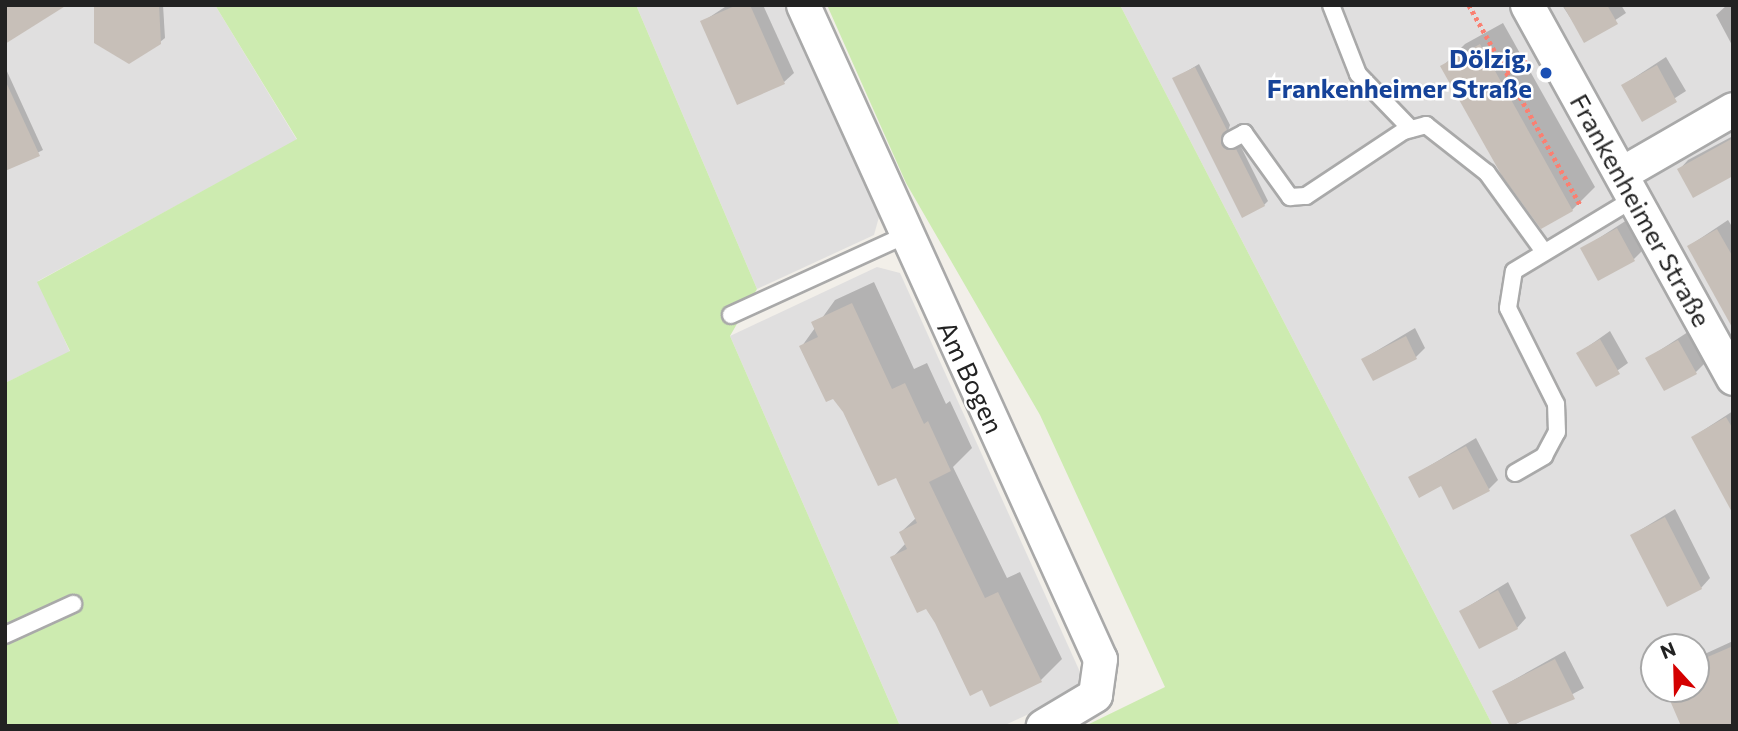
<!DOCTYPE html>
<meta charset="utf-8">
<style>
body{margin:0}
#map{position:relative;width:1738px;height:731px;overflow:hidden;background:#f2efe9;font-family:Commissioner,sans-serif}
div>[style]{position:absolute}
.residential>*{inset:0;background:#e0dfdf}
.grass>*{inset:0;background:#cdebb0}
.shadow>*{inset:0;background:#0003}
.building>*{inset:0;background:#c7bfb8}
.path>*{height:4.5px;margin-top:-2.25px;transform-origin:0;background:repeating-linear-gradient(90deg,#fa8072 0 3.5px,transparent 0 7px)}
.roads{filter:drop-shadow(2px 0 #a9a9a9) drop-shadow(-2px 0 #a9a9a9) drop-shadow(0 2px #a9a9a9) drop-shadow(0 -2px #a9a9a9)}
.service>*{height:16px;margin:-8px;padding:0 8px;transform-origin:8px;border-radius:8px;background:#fff}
.minor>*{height:33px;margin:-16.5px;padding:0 16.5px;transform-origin:16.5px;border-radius:16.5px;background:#fff}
.dots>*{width:19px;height:19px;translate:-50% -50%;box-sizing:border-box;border:4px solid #fff;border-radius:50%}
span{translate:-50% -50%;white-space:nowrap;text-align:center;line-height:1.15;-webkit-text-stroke:5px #fff;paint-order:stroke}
.transit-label{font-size:26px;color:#164399;font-weight:700}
.right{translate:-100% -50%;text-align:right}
.street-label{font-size:26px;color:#222}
.frame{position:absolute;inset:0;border:7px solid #222;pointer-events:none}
.north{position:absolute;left:1640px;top:633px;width:70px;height:70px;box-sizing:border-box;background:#fff;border:2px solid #a7a7a7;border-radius:50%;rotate:338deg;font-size:19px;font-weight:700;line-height:28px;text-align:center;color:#222}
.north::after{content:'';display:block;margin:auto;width:24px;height:32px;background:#d40000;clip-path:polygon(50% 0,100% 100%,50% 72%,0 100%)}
</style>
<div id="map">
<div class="residential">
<i style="clip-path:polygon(5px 5px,215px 5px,297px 140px,38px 281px,70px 352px,5px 383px)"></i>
<i style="clip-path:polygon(636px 5px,791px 5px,882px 206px,874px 235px,757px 289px)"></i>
<i style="clip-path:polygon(evenodd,1120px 5px,1733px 5px,1733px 726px,1493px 726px,1120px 5px,1654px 647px,1696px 647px,1696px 689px,1654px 689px,1654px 647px)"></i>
<i style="clip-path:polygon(877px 267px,900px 273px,1080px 672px,1081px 685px,1074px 693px,1003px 726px,900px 726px,730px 336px)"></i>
</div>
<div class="grass">
<i style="clip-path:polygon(215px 5px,636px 5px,757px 289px,730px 336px,900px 726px,5px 726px,5px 383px,70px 351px,37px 282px,297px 139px)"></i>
<i style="clip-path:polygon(827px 5px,1120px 5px,1493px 726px,1085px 726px,1165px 687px,1040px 415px,906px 183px)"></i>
</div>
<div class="shadow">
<i style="clip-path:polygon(96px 5px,163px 5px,165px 38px,160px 42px)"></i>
<i style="clip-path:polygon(728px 5px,763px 5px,794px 73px,784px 82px,702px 22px)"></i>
<i style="clip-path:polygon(1562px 5px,1621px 5px,1626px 13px,1585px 40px)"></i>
<i style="clip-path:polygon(1727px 5px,1733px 5px,1733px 47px,1716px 15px)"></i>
<i style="clip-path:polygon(1503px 23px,1595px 187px,1572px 210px,1443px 66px,1465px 44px)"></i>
<i style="clip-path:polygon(1666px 57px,1686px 91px,1642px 119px,1623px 85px)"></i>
<i style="clip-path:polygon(1199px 64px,1230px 125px,1225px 140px,1240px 145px,1268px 201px,1264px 205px,1174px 79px)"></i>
<i style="clip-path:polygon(5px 67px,43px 150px,5px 169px)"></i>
<i style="clip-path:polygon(1733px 136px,1733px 174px,1679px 170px,1688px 160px)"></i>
<i style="clip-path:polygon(1627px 220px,1643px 250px,1634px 259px,1582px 249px)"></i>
<i style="clip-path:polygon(1728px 220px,1733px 228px,1733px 326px,1689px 246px)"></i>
<i style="clip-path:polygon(874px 282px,914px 369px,927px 363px,946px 404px,950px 401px,972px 448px,953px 467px,1007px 578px,1020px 572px,1062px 659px,1041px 680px,983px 688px,892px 558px,906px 543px,901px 532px,916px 518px,896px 476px,802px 346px,835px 300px)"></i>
<i style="clip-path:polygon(1415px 328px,1425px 348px,1416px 357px,1363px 359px)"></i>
<i style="clip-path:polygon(1610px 331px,1628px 363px,1597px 385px,1579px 353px)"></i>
<i style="clip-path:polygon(1688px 332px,1705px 363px,1696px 372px,1648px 358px)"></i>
<i style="clip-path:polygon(1733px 411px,1733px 512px,1693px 437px)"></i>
<i style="clip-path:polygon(1476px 438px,1498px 480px,1489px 489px,1411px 477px)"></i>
<i style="clip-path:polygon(1675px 509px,1710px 578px,1701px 588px,1632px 535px)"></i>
<i style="clip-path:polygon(1508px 582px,1526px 618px,1517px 628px,1461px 611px)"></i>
<i style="clip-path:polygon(1733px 641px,1733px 726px,1666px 689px,1696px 689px,1696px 658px)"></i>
<i style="clip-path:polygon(1565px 651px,1584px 688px,1512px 726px,1494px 691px)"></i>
</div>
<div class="building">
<i style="clip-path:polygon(5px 5px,67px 5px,5px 44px)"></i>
<i style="clip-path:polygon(94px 5px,159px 5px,161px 44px,129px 64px,94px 43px)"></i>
<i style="clip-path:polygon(737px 5px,750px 5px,785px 84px,737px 105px,700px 21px)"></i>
<i style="clip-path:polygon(1563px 5px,1607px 5px,1618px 24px,1584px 43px)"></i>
<i style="clip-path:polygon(1480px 44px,1573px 211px,1541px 229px,1502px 176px,1440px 66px)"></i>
<i style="clip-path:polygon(1657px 65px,1677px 102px,1642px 122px,1621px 85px)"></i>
<i style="clip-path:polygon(1195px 67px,1227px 130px,1222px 144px,1236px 149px,1265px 206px,1242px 218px,1172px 78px)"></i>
<i style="clip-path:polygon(5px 80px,40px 156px,5px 171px)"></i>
<i style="clip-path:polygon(1733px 138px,1733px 176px,1693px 198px,1677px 169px)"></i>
<i style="clip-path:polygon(1617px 228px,1635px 261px,1598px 281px,1580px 248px)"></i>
<i style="clip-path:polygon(1717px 229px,1733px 257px,1733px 329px,1687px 246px)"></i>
<i style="clip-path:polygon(852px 303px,892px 389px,905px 383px,924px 424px,928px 421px,951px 471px,929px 482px,985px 598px,998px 592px,1042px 682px,990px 707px,982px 690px,970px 696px,935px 623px,926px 609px,917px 613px,890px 557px,907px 549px,899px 532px,917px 523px,896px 478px,878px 486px,843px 412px,833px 399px,826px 402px,799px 346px,818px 337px,811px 322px)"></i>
<i style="clip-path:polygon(1406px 336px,1417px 359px,1373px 381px,1361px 359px)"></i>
<i style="clip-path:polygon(1600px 339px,1620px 374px,1596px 387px,1576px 353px)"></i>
<i style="clip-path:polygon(1678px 340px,1697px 374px,1664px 391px,1645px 358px)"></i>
<i style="clip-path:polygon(1726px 417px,1733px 429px,1733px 514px,1691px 437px)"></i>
<i style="clip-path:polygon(1466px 446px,1490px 491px,1453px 510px,1441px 486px,1419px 498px,1408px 477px)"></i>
<i style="clip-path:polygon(1665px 517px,1702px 589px,1667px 607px,1630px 535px)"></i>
<i style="clip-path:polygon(1498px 590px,1518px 629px,1479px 649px,1459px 611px)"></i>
<i style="clip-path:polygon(1733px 646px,1733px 726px,1681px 726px,1665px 689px,1696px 689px,1696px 662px)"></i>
<i style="clip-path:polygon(1555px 659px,1575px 699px,1510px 726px,1492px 691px)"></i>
</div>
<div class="path">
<i style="left:1469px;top:5px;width:230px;rotate:60.9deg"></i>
<i style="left:1506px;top:72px;width:24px;rotate:-28deg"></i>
</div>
<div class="roads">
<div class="service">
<i style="left:1331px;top:5px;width:74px;rotate:68.6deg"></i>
<i style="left:1358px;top:74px;width:76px;rotate:46.1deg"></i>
<i style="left:1231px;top:140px;width:15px;rotate:-28deg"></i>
<i style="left:1244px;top:133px;width:79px;rotate:54.3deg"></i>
<i style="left:1290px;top:197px;width:16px;rotate:-4deg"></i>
<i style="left:1306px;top:196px;width:118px;rotate:-33.6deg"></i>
<i style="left:1404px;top:131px;width:23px;rotate:-15deg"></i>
<i style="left:1426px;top:125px;width:78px;rotate:38.2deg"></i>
<i style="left:1487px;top:173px;width:94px;rotate:54.1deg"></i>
<i style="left:731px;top:315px;width:192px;rotate:-24.6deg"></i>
<i style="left:1515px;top:473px;width:34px;rotate:-30deg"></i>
<i style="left:1544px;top:456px;width:27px;rotate:-62deg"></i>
<i style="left:1557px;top:432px;width:28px;rotate:-92deg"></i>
<i style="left:1556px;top:404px;width:107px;rotate:-116.6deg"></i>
<i style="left:1508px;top:308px;width:37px;rotate:-81deg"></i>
<i style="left:1514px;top:271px;width:141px;rotate:-31.1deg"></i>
<i style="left:5px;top:635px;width:75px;rotate:-24.5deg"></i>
</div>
<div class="minor">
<i style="left:803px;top:5px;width:718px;rotate:65.58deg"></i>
<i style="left:1100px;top:659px;width:36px;rotate:98deg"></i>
<i style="left:1095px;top:695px;width:61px;rotate:149.2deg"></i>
<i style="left:1527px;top:5px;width:426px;rotate:61.1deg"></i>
<i style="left:1622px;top:173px;width:128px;rotate:-30deg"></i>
</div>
</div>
<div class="dots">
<i style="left:1546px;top:73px;background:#1a4fb4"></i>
</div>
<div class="transit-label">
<span class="right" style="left:1532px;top:73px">Dölzig,<br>Frankenheimer Straße</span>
</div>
<div class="street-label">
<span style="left:1641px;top:210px;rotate:61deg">Frankenheimer Straße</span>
<span style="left:971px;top:377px;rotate:65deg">Am Bogen</span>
</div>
<div class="frame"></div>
<div class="north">N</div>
</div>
